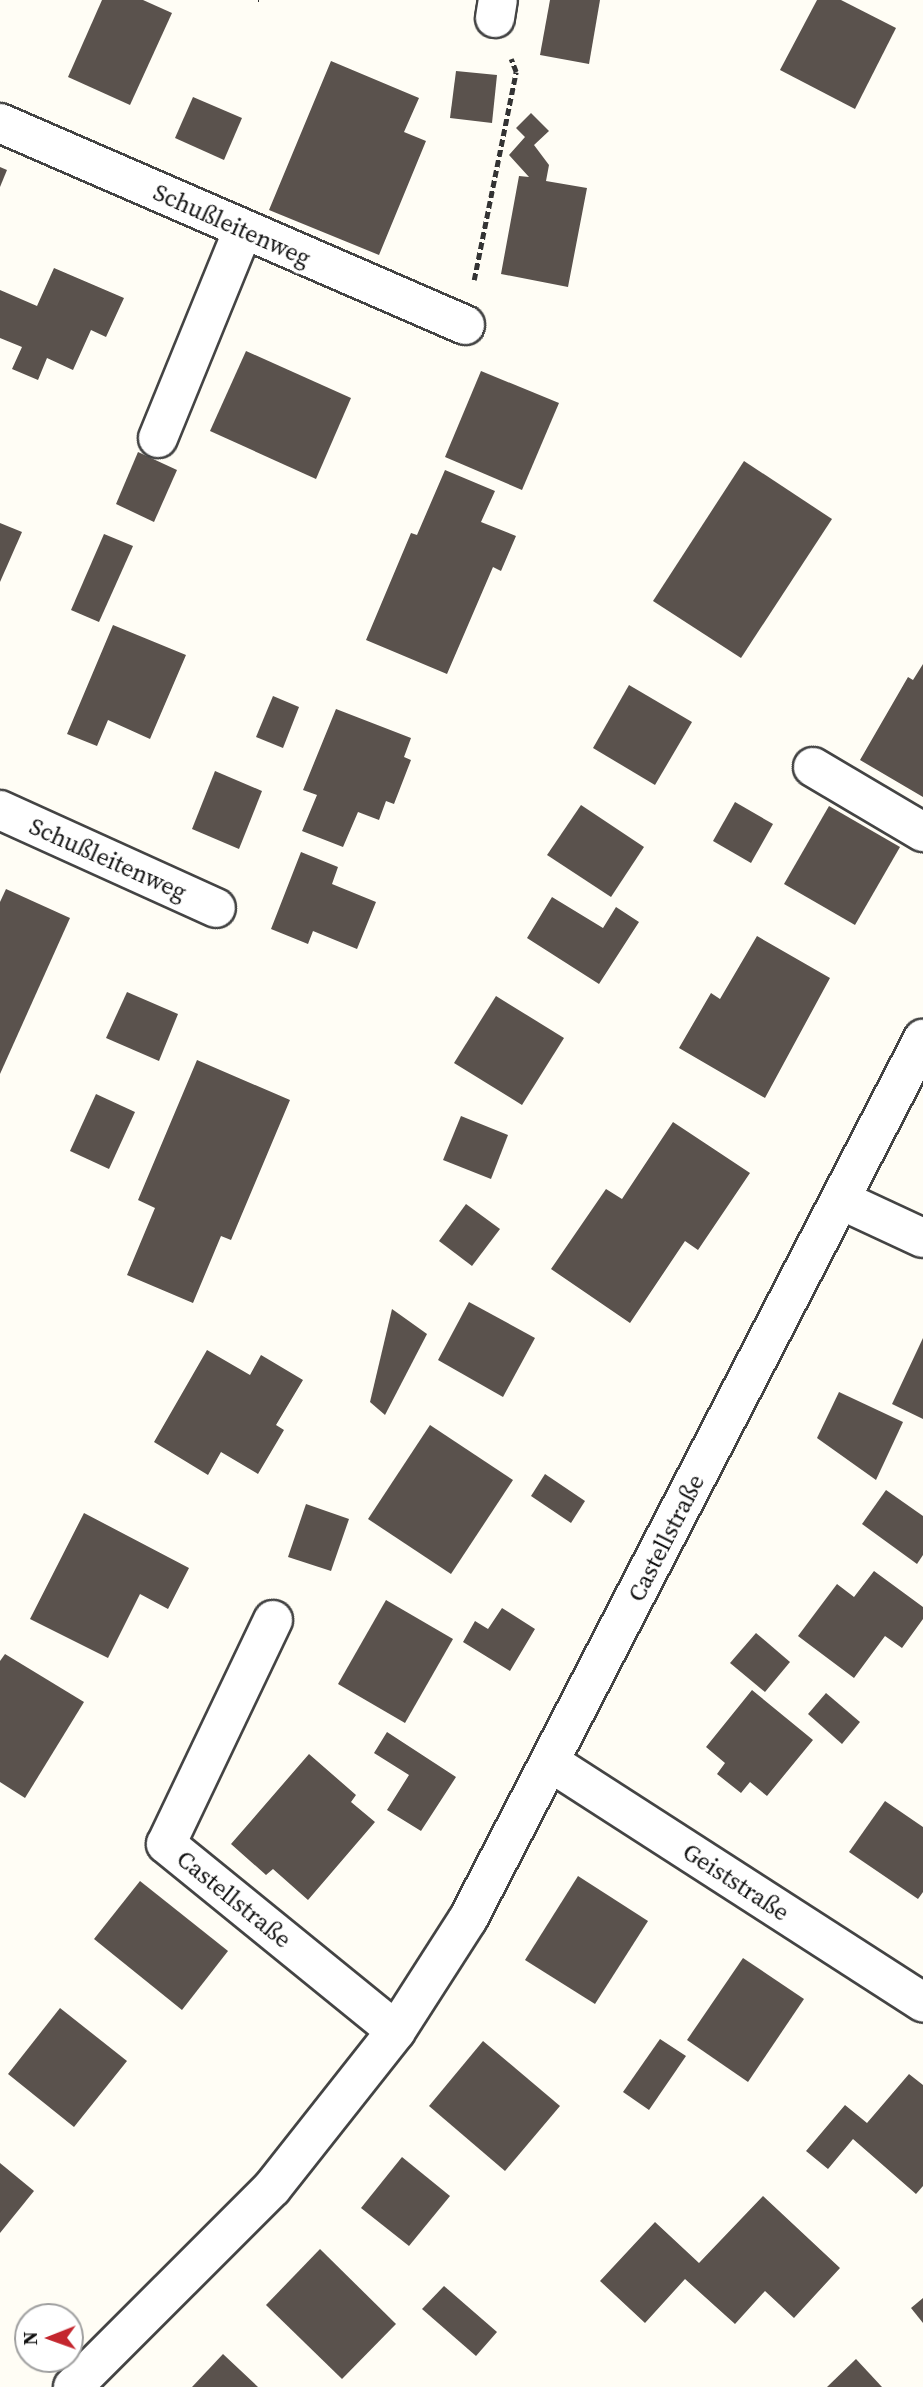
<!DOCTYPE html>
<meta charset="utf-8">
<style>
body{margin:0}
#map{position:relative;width:923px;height:2387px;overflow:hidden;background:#fffdf5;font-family:"Source Serif 4",serif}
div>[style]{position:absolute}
.building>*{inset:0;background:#5a524d}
.path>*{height:4.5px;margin-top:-2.25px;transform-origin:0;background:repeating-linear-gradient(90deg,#333 0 7px,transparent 0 10.5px)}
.roads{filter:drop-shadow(2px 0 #444) drop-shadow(-2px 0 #444) drop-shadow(0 2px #444) drop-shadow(0 -2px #444)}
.minor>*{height:38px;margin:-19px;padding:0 19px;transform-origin:19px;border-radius:19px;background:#fff}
span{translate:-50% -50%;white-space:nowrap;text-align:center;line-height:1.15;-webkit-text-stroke:7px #fff;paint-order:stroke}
.street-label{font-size:24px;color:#111}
.north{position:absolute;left:14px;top:2303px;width:70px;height:70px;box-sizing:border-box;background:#fff;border:2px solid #a0a0a0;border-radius:50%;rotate:269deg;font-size:19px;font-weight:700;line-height:28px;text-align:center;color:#111}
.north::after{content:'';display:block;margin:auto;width:24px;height:32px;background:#c4262e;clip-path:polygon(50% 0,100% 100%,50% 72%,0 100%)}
</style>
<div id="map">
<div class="building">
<i style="clip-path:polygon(102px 0,143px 0,172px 13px,130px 105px,68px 77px)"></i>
<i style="clip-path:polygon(550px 0,600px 0,589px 64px,540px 55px)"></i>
<i style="clip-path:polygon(817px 0,841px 0,896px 28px,855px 109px,780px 70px)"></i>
<i style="clip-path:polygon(331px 61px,419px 98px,404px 132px,426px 141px,379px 255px,269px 210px)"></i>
<i style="clip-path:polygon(456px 71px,497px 75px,492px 123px,450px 118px)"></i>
<i style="clip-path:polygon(193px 97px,242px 118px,224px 160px,175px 138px)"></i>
<i style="clip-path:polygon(531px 113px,549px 131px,534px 145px,549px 165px,546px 181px,587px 188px,568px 287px,501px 274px,519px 176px,529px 177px,509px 155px,525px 137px,516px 128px)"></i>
<i style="clip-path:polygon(0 167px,7px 170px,0 187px)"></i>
<i style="clip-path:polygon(54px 268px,124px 298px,106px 337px,91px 330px,73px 370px,47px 358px,38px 380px,12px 369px,22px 347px,0 338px,0 290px,37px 306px)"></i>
<i style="clip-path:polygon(246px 351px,351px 398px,316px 479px,210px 431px)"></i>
<i style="clip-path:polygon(481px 371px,559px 403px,522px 490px,445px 457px)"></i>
<i style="clip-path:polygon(138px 452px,177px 470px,154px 522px,116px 504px)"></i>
<i style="clip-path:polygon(744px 461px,832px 519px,741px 658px,653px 601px)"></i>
<i style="clip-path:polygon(445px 470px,495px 491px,481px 522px,516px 536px,501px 571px,493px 567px,447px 674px,366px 640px,411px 533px,417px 535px)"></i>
<i style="clip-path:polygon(0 523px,22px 532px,0 582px)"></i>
<i style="clip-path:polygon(104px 534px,133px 546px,99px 622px,71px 610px)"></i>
<i style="clip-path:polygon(113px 625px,186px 655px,150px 739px,108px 720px,97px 746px,67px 734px)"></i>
<i style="clip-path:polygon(923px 664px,923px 797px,860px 760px,908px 677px,913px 680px)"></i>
<i style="clip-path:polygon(629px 685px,692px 722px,655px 785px,593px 748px)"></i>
<i style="clip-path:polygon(273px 696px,299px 707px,283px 748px,256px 737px)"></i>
<i style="clip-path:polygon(336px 709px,411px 738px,404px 757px,411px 760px,394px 804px,386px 801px,379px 820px,358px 812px,343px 847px,302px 831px,317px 795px,303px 790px)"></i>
<i style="clip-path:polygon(215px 771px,262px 791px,239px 849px,192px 829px)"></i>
<i style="clip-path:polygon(735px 802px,773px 824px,751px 863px,713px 841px)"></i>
<i style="clip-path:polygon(581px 805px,644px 847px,611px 897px,547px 855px)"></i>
<i style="clip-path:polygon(829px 806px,900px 847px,855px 925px,784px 884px)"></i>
<i style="clip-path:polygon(301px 852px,338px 867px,332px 884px,376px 902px,357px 949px,313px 931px,308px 944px,271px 929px)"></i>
<i style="clip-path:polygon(6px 889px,70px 918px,0 1074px,0 902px)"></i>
<i style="clip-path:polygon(552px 897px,603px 928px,616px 907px,639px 922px,599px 984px,527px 938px)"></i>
<i style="clip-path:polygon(757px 936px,830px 978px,765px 1098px,679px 1048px,711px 993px,720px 999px)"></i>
<i style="clip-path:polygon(127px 992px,178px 1014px,159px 1061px,106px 1038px)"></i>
<i style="clip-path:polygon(496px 996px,564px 1038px,522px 1105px,454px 1063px)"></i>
<i style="clip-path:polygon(197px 1060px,290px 1100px,231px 1240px,221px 1236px,193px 1303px,127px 1275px,155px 1208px,138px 1200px)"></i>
<i style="clip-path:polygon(96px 1094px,135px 1112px,109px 1169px,70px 1151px)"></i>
<i style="clip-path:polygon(461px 1116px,508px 1135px,491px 1179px,443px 1160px)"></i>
<i style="clip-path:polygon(673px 1122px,750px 1173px,698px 1250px,685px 1241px,630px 1323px,551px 1269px,606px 1189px,622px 1199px)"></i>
<i style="clip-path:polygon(466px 1204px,500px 1229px,472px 1266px,439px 1241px)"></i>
<i style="clip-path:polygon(469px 1302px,535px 1338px,503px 1397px,438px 1360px)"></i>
<i style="clip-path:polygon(392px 1309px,427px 1334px,385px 1415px,370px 1402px)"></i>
<i style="clip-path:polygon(923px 1338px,923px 1419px,892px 1404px)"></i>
<i style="clip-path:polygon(207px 1350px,250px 1375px,261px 1355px,303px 1380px,276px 1425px,284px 1430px,258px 1474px,221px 1452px,208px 1475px,154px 1442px)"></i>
<i style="clip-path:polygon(839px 1392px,903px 1422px,876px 1480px,817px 1438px)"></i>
<i style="clip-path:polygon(430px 1425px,513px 1480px,451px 1574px,368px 1519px)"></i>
<i style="clip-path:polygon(545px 1474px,585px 1501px,571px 1523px,531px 1496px)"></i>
<i style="clip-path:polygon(886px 1490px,923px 1516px,923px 1555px,917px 1564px,862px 1524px)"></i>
<i style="clip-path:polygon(306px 1504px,349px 1519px,331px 1571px,288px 1557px)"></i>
<i style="clip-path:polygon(84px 1513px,189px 1568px,168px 1609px,140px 1594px,108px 1658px,30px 1619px)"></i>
<i style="clip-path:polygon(874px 1571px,923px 1607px,923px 1619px,902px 1648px,885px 1636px,854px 1678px,798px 1636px,837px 1584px,854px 1597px)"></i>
<i style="clip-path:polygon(386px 1600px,453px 1639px,405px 1723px,338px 1684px)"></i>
<i style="clip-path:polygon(502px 1608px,535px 1629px,510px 1671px,463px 1642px,475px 1621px,488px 1629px)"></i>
<i style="clip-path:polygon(756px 1633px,790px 1662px,765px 1692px,730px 1663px)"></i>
<i style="clip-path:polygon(5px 1654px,84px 1702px,25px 1798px,0 1782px,0 1661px)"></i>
<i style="clip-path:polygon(752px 1690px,813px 1740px,767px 1796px,750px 1782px,741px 1793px,717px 1774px,725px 1763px,706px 1747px)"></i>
<i style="clip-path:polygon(826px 1693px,860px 1722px,842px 1744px,808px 1714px)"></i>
<i style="clip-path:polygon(387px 1732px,456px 1777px,421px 1831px,387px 1810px,409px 1775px,374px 1753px)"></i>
<i style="clip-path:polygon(309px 1754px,356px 1795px,351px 1802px,375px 1822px,308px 1900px,273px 1869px,266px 1875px,231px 1844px)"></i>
<i style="clip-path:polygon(885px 1801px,923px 1827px,923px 1892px,918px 1899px,849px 1852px)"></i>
<i style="clip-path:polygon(578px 1876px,648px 1921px,595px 2004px,525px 1960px)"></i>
<i style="clip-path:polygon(140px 1881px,228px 1951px,182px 2010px,94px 1939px)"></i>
<i style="clip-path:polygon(743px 1958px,804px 1999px,748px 2082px,687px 2040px)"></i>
<i style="clip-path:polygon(60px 2008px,127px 2061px,74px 2127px,8px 2074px)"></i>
<i style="clip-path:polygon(660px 2039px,686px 2056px,649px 2110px,623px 2092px)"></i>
<i style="clip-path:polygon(483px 2041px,560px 2106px,505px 2171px,429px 2106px)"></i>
<i style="clip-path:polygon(909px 2074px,923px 2085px,923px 2186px,916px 2194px,853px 2139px,828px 2169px,806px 2151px,845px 2105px,867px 2123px)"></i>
<i style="clip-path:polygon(402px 2157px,450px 2196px,409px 2246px,361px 2208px)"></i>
<i style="clip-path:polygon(0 2163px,34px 2191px,0 2233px)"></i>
<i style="clip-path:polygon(763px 2196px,840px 2268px,794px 2318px,765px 2291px,735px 2324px,685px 2279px,645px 2323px,600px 2281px,655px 2222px,699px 2263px)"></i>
<i style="clip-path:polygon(320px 2249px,396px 2324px,342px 2379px,266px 2305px)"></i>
<i style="clip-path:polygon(444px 2286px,497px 2332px,476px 2356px,422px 2309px)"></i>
<i style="clip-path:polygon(923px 2298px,923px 2323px,911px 2308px)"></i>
<i style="clip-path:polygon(223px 2354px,258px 2387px,192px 2387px)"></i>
<i style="clip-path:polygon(856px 2359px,882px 2387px,827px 2387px)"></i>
</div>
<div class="path">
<i style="left:258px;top:0;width:1px"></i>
<i style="left:474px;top:280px;width:212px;rotate:-78.6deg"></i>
<i style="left:516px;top:72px;width:14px;rotate:-111deg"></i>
</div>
<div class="roads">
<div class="minor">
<i style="left:495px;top:18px;width:18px;rotate:-81deg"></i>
<i style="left:0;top:123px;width:507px;rotate:23.48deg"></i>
<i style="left:158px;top:438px;width:225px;rotate:-67.8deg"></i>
<i style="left:813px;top:767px;width:128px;rotate:30.6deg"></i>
<i style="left:0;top:810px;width:237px;rotate:24.4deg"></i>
<i style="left:841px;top:1200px;width:90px;rotate:24.9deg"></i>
<i style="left:273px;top:1620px;width:248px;rotate:115.5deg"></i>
<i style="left:166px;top:1844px;width:296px;rotate:39.1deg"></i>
<i style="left:550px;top:1762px;width:444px;rotate:32.8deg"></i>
<i style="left:73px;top:2387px;width:281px;rotate:-45deg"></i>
<i style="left:272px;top:2188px;width:200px;rotate:-51.7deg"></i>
<i style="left:396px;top:2031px;width:133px;rotate:-57.3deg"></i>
<i style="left:468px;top:1919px;width:991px;rotate:-62.66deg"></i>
</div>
</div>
<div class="street-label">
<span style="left:232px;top:225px;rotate:24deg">Schußleitenweg</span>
<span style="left:108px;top:859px;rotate:24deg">Schußleitenweg</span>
<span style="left:666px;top:1538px;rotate:-63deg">Castellstraße</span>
<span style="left:736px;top:1882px;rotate:33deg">Geiststraße</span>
<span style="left:234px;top:1899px;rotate:39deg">Castellstraße</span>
</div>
<div class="north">N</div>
</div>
